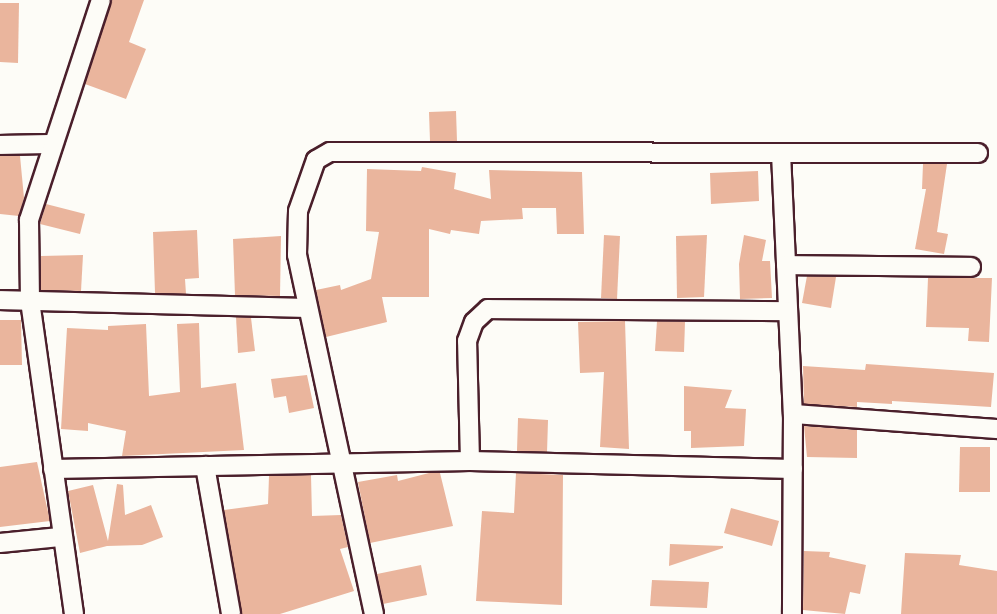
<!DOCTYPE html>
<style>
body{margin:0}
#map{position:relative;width:997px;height:614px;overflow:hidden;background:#fdfcf7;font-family:Kalam,sans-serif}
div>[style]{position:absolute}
.building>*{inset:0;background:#eab59d}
.roads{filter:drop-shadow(2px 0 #4a1f2b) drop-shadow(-2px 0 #4a1f2b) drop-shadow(0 2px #4a1f2b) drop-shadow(0 -2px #4a1f2b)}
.minor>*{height:18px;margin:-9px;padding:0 9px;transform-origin:9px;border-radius:9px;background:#fdfcf7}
span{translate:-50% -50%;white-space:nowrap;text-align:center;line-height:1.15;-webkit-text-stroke:4.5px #fdfcf7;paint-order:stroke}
</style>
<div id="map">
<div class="building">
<i style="clip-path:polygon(112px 0,144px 0,129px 42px,146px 49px,126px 99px,85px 84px)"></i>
<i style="clip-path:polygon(0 3px,19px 3px,18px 63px,0 62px)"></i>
<i style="clip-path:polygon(456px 111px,457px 141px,430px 141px,429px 112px)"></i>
<i style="clip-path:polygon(0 156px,20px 156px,24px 198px,19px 216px,0 214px)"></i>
<i style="clip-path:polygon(923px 164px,947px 164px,937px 232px,948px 234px,944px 254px,915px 249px,926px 189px,922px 189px)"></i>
<i style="clip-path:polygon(422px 167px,456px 173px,454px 189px,491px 199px,489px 170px,582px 172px,584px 234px,557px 234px,556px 208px,522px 208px,523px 219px,481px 221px,479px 234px,451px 230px,450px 234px,429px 229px,429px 297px,382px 297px,387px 322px,326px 337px,316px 290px,340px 285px,341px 290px,371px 279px,379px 232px,366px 231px,367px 169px,421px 171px)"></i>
<i style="clip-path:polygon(758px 171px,759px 201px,711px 204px,710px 173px)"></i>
<i style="clip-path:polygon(46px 204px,85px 214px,80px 234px,40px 224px)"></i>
<i style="clip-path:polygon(197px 230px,199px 278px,185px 279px,186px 294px,155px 293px,153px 232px)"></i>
<i style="clip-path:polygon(604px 235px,620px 236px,617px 299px,601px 298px)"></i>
<i style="clip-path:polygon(707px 235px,704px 297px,677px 298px,676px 236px)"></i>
<i style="clip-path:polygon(744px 235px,766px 240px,762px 261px,770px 261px,772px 298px,740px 299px,739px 264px)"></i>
<i style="clip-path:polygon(281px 236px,280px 296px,235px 295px,233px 239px)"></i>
<i style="clip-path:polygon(83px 255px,81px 291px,41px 290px,41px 256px)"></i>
<i style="clip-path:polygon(807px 276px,836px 277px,831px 308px,802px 303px)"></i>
<i style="clip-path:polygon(928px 278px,992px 278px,989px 342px,968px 341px,969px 328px,926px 327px)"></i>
<i style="clip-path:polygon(236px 317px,251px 318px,255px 351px,238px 353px)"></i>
<i style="clip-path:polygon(0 320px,21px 320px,22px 365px,0 365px)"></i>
<i style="clip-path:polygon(625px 321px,629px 449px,600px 447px,604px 372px,580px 373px,578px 322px)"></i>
<i style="clip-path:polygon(657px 321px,685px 322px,684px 352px,655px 351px)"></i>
<i style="clip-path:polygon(199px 323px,201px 388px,236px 383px,244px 450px,122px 456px,126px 431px,88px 423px,88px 431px,61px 429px,67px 328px,108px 330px,108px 326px,146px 324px,149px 396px,180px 392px,177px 324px)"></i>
<i style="clip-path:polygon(866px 364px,994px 373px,991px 407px,892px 401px,892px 404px,857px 402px,857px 407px,804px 404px,803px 366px,865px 370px)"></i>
<i style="clip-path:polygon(307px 375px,314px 408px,289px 413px,286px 396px,274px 398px,271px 379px)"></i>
<i style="clip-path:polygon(684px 386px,732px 390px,725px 408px,746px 409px,744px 446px,691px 448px,691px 431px,684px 431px)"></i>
<i style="clip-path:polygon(518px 418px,548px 420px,547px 452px,517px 451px)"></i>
<i style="clip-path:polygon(804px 426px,857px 430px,857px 458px,807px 457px)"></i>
<i style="clip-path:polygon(960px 447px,990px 447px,990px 492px,959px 492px)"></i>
<i style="clip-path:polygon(37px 462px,50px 521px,0 527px,0 467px)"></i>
<i style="clip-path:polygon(429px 473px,440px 473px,453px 526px,370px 543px,358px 482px,397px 475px,398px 481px)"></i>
<i style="clip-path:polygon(516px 473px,563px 475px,562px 605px,476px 601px,482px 511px,514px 513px)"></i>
<i style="clip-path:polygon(311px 475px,312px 516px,341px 515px,348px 547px,340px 549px,354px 591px,280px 614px,242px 614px,224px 510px,268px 504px,269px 476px)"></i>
<i style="clip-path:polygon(117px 484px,123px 485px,125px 515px,151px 505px,163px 537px,142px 545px,107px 546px,80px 553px,68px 491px,93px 485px,108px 541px)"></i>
<i style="clip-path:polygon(731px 508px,779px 521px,772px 546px,724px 533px)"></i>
<i style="clip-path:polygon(670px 544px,723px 546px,723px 548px,669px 566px)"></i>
<i style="clip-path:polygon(804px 551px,830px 552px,829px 557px,866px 565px,860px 594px,850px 592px,845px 614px,803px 610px)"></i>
<i style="clip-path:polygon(905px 553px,961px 555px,959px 565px,997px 571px,997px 614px,901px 614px)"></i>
<i style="clip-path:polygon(421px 565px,427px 595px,383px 604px,377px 574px)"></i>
<i style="clip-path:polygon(652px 580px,709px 582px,707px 608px,650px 606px)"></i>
</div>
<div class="roads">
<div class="minor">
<i style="left:0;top:145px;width:53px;rotate:-1.1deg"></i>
<i style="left:781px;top:153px;width:261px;rotate:87.4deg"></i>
<i style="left:793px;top:414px;width:200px;rotate:90.3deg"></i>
<i style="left:786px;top:265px;width:185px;rotate:0.6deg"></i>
<i style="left:0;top:300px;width:308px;rotate:1.5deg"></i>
<i style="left:793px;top:414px;width:205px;rotate:4.2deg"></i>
<i style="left:470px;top:461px;width:120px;rotate:-91.4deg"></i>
<i style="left:467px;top:341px;width:20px;rotate:-70deg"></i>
<i style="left:474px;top:322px;width:19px;rotate:-43deg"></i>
<i style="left:488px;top:309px;width:300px;rotate:0.4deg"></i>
<i style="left:205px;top:466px;width:150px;rotate:80deg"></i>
<i style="left:53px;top:469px;width:417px;rotate:-1.1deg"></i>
<i style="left:470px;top:461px;width:323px;rotate:1.4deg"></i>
<i style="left:0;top:543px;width:60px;rotate:-5.7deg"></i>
<i style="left:74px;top:614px;width:316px;rotate:-98deg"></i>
<i style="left:30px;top:301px;width:81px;rotate:-90.7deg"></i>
<i style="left:29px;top:220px;width:231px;rotate:-71.9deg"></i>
<i style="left:374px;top:614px;width:367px;rotate:-102.1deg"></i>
<i style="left:297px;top:255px;width:44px;rotate:-88.7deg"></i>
<i style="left:298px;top:211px;width:54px;rotate:-70.6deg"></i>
<i style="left:316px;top:160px;width:16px;rotate:-30deg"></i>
<i style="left:330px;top:152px;width:648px;rotate:0.09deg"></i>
</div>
</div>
</div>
